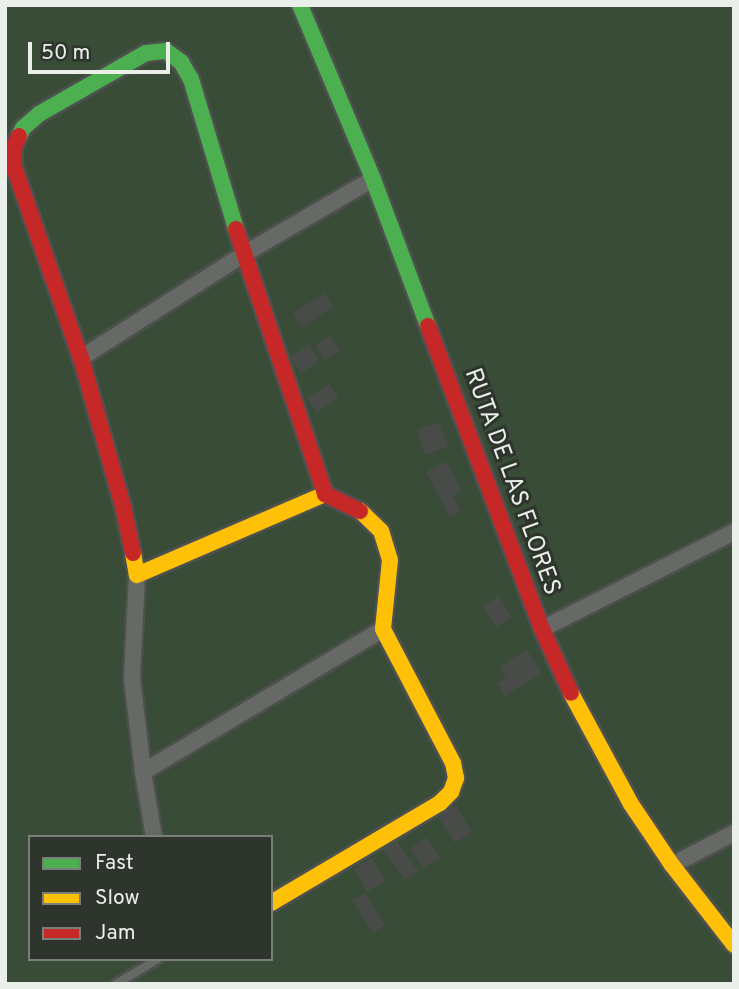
<!DOCTYPE html>
<style>
body{margin:0}
#map{position:relative;width:739px;height:989px;overflow:hidden;background:#2f332f;font-family:Overpass,sans-serif}
div>[style]{position:absolute}
.green>*{inset:0;background:#394c38}
.building>*{inset:0;background:#484b48}
.roads{filter:drop-shadow(2px 0 #4e514e) drop-shadow(-2px 0 #4e514e) drop-shadow(0 2px #4e514e) drop-shadow(0 -2px #4e514e)}
.lane>*{height:8px;margin:-4px;padding:0 4px;transform-origin:4px;border-radius:4px;background:#666966}
.street>*{height:16px;margin:-8px;padding:0 8px;transform-origin:8px;border-radius:8px;background:#666966}
.fast>*{height:16px;margin:-8px;padding:0 8px;transform-origin:8px;border-radius:8px;background:#4caf50}
.slow>*{height:16px;margin:-8px;padding:0 8px;transform-origin:8px;border-radius:8px;background:#ffc107}
.jam>*{height:16px;margin:-8px;padding:0 8px;transform-origin:8px;border-radius:8px;background:#c62828}
span{translate:-50% -50%;white-space:nowrap;text-align:center;line-height:1.15;-webkit-text-stroke:6px #2e352d;paint-order:stroke}
.street-label{font-size:24px;color:#ebefea}
.frame{position:absolute;inset:0;border:7px solid #ebefea;pointer-events:none}
.legend{position:absolute;left:28px;top:835px;width:245px;height:126px;box-sizing:border-box;background:#2e352d;border:2px solid #7a7f79;margin:0;padding:9px 12px;list-style:none;font-size:21px;color:#ebefea}
.legend li{display:flex;align-items:center;gap:14px;height:35px}
.legend b{width:35px;border:2px solid #7a7f79}
.scale{position:absolute;left:28px;top:42px;width:142px;height:32px;box-sizing:border-box;border:4px solid #ebefea;border-top:0;padding-left:9px;font-size:21px;line-height:24px;white-space:nowrap;color:#ebefea;-webkit-text-stroke:5px #2e352d;paint-order:stroke}
</style>
<div id="map">
<div class="green">
<i style="clip-path:polygon(evenodd,5px 5px,734px 5px,734px 984px,5px 984px,5px 5px,30px 837px,271px 837px,271px 959px,30px 959px,30px 837px)"></i>
</div>
<div class="building">
<i style="clip-path:polygon(325px 293px,333px 307px,302px 327px,293px 313px)"></i>
<i style="clip-path:polygon(330px 336px,340px 351px,324px 360px,315px 345px)"></i>
<i style="clip-path:polygon(308px 344px,320px 360px,301px 374px,290px 358px)"></i>
<i style="clip-path:polygon(329px 384px,339px 398px,316px 413px,307px 398px)"></i>
<i style="clip-path:polygon(440px 422px,448px 446px,425px 455px,416px 430px)"></i>
<i style="clip-path:polygon(446px 461px,462px 491px,453px 496px,461px 511px,450px 517px,426px 472px)"></i>
<i style="clip-path:polygon(499px 596px,512px 617px,496px 627px,483px 606px)"></i>
<i style="clip-path:polygon(527px 650px,542px 673px,505px 696px,497px 683px,506px 678px,499px 667px)"></i>
<i style="clip-path:polygon(456px 806px,472px 832px,455px 843px,438px 817px)"></i>
<i style="clip-path:polygon(427px 837px,440px 858px,423px 868px,410px 848px)"></i>
<i style="clip-path:polygon(396px 840px,418px 871px,405px 880px,383px 849px)"></i>
<i style="clip-path:polygon(372px 858px,386px 881px,367px 892px,354px 869px)"></i>
<i style="clip-path:polygon(365px 893px,385px 925px,373px 933px,352px 900px)"></i>
</div>
<div class="roads">
<div class="lane">
<i style="left:116px;top:984px;width:49px;rotate:-30.8deg"></i>
</div>
<div class="street">
<i style="left:81px;top:358px;width:193px;rotate:-32.5deg"></i>
<i style="left:244px;top:254px;width:149px;rotate:-30.2deg"></i>
<i style="left:137px;top:575px;width:103px;rotate:92.8deg"></i>
<i style="left:132px;top:678px;width:95px;rotate:83.3deg"></i>
<i style="left:542px;top:629px;width:215px;rotate:-26.8deg"></i>
<i style="left:154px;top:837px;width:66px;rotate:-99.6deg"></i>
<i style="left:143px;top:772px;width:279px;rotate:-30.8deg"></i>
<i style="left:672px;top:865px;width:70px;rotate:-27.3deg"></i>
</div>
<div class="fast">
<i style="left:300px;top:5px;width:189px;rotate:67.2deg"></i>
<i style="left:373px;top:179px;width:157px;rotate:69.5deg"></i>
<i style="left:19px;top:136px;width:9px;rotate:-63deg"></i>
<i style="left:23px;top:128px;width:21px;rotate:-41deg"></i>
<i style="left:39px;top:114px;width:123px;rotate:-29.7deg"></i>
<i style="left:146px;top:53px;width:20px;rotate:-6deg"></i>
<i style="left:166px;top:51px;width:19px;rotate:36deg"></i>
<i style="left:181px;top:62px;width:20px;rotate:60deg"></i>
<i style="left:191px;top:79px;width:157px;rotate:73.3deg"></i>
</div>
<div class="slow">
<i style="left:133px;top:553px;width:22px;rotate:80deg"></i>
<i style="left:137px;top:575px;width:205px;rotate:-23.3deg"></i>
<i style="left:571px;top:693px;width:126px;rotate:61.6deg"></i>
<i style="left:631px;top:804px;width:73px;rotate:56.1deg"></i>
<i style="left:672px;top:865px;width:101px;rotate:52.2deg"></i>
<i style="left:271px;top:903px;width:196px;rotate:-30.6deg"></i>
<i style="left:440px;top:803px;width:16px;rotate:-45deg"></i>
<i style="left:451px;top:792px;width:15px;rotate:-70deg"></i>
<i style="left:456px;top:778px;width:15px;rotate:-101deg"></i>
<i style="left:453px;top:763px;width:151px;rotate:-117.6deg"></i>
<i style="left:383px;top:629px;width:69px;rotate:-84.2deg"></i>
<i style="left:390px;top:560px;width:30px;rotate:-107deg"></i>
<i style="left:381px;top:531px;width:29px;rotate:-136deg"></i>
</div>
<div class="jam">
<i style="left:19px;top:136px;width:12px;rotate:114deg"></i>
<i style="left:14px;top:147px;width:20px;rotate:90deg"></i>
<i style="left:14px;top:167px;width:202px;rotate:70.7deg"></i>
<i style="left:81px;top:358px;width:154px;rotate:74.2deg"></i>
<i style="left:123px;top:506px;width:48px;rotate:78deg"></i>
<i style="left:236px;top:229px;width:280px;rotate:71.4deg"></i>
<i style="left:325px;top:494px;width:39px;rotate:26deg"></i>
<i style="left:428px;top:326px;width:324px;rotate:69.4deg"></i>
<i style="left:542px;top:629px;width:70px;rotate:65.6deg"></i>
</div>
</div>
<div class="street-label">
<span style="left:511px;top:482px;rotate:70deg">RUTA DE LAS FLORES</span>
</div>
<div class="frame"></div>
<ul class="legend">
<li><b style="height:9px;background:#4caf50"></b>Fast</li>
<li><b style="height:9px;background:#ffc107"></b>Slow</li>
<li><b style="height:9px;background:#c62828"></b>Jam</li>
</ul>
<div class="scale">50 m</div>
</div>
